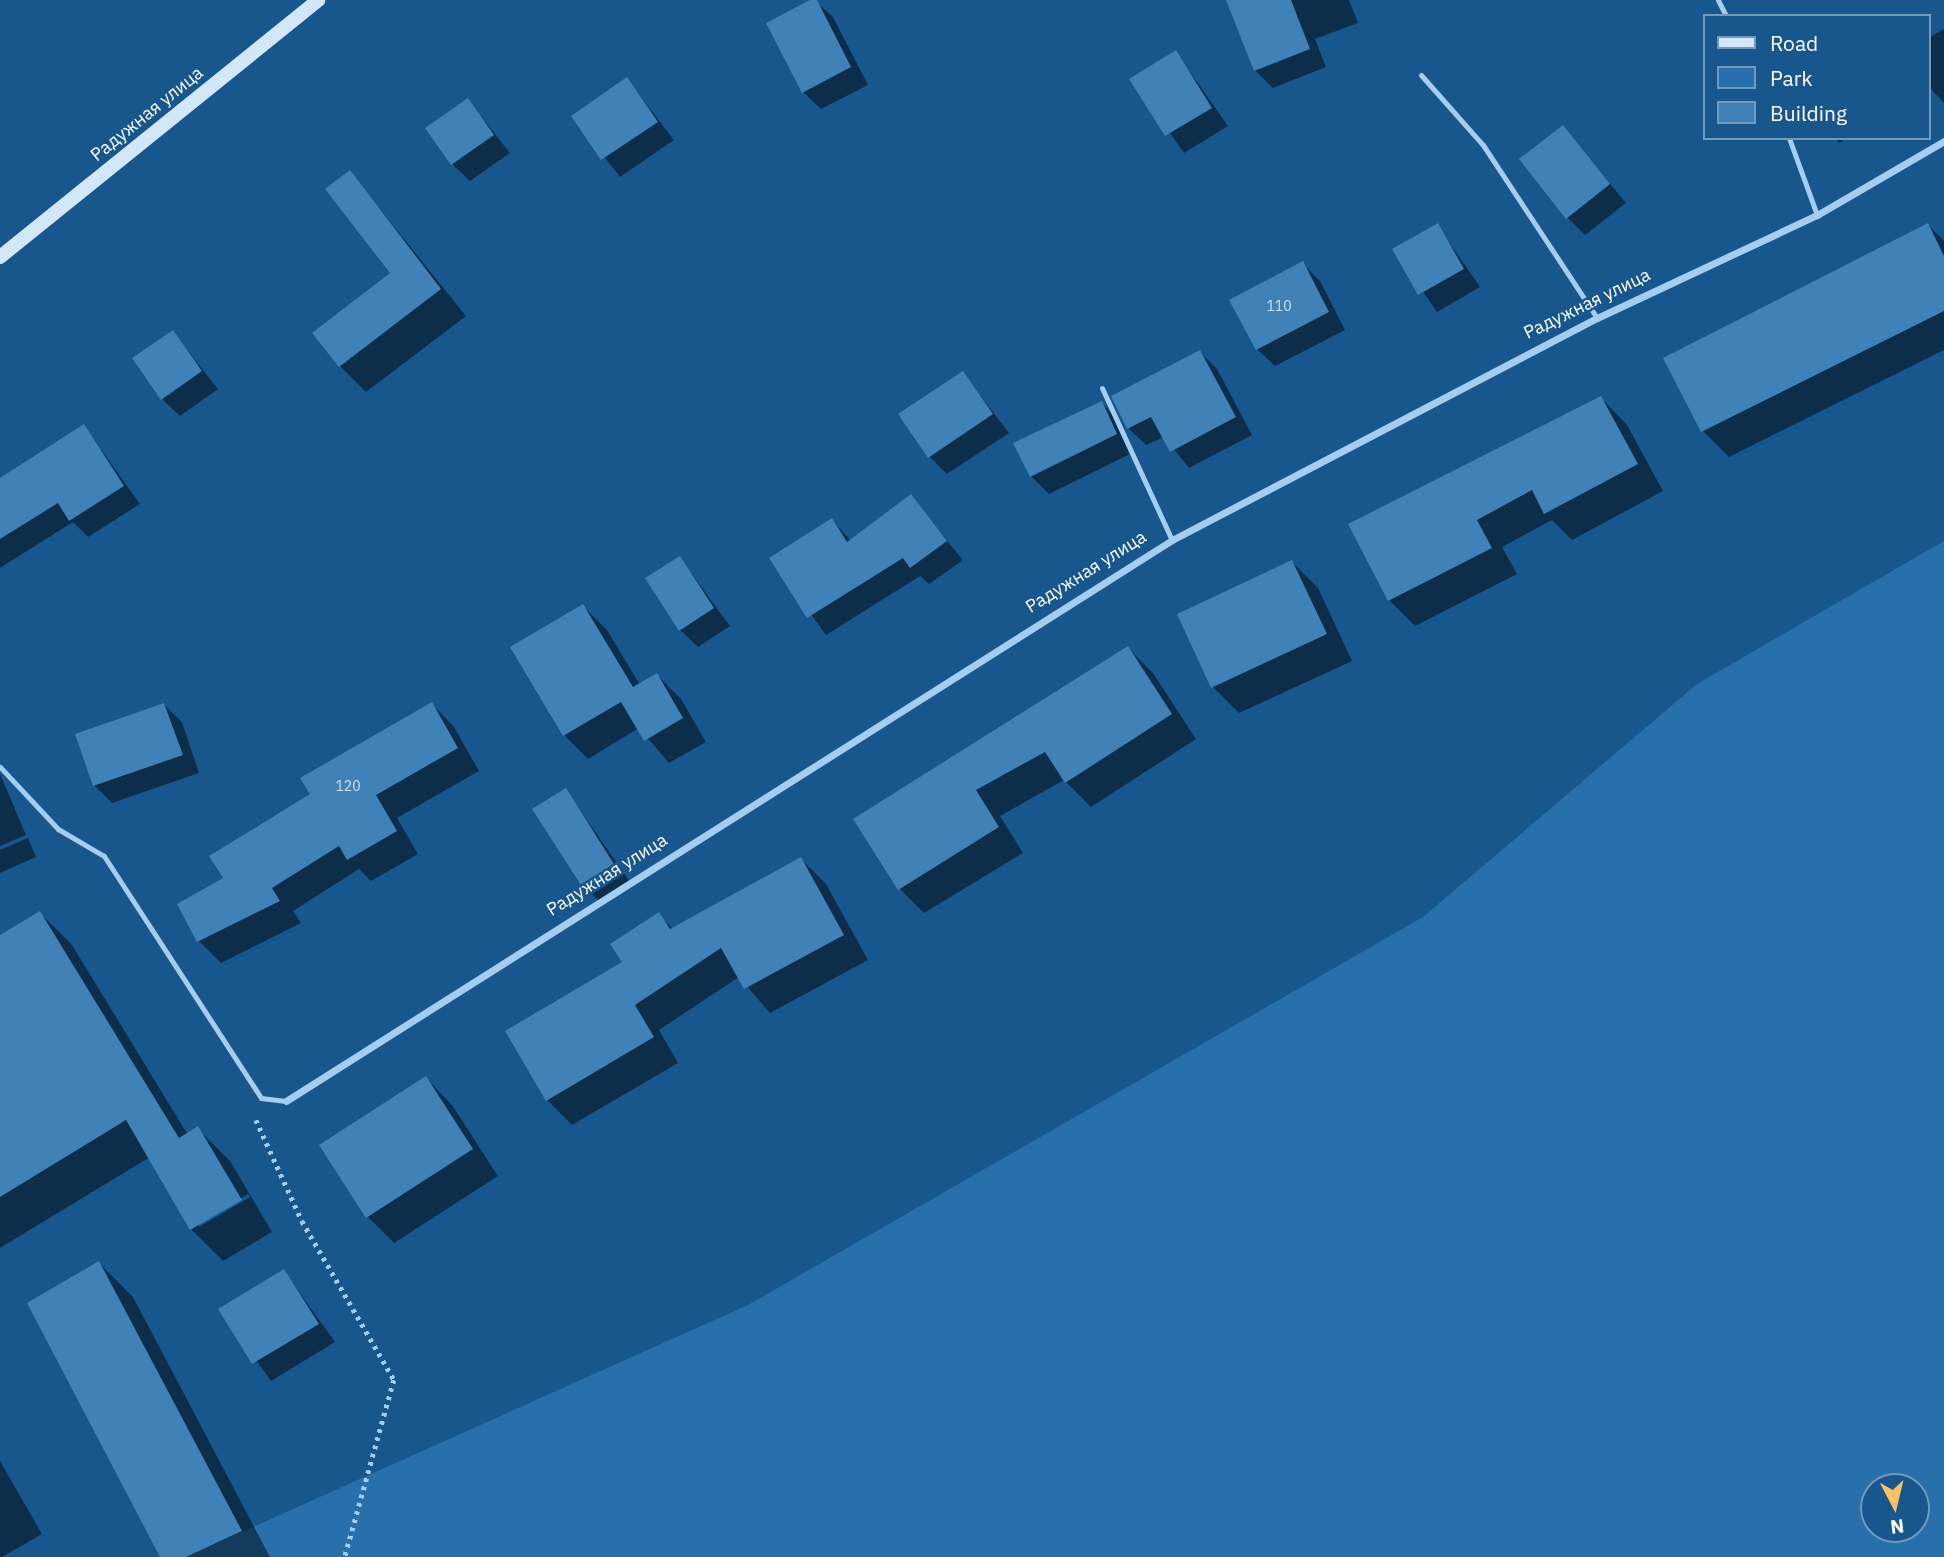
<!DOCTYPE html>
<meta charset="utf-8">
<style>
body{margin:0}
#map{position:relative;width:1944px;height:1557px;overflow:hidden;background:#18578e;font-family:"IBM Plex Sans",sans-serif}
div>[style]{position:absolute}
.green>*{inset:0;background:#2770ab}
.shadow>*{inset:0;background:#0007}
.building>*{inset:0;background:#4081b7}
.path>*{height:4.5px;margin-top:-2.25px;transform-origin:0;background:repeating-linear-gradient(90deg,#a4cdef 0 3.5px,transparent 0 8.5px)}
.lane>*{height:5px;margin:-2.5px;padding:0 2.5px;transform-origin:2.5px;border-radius:2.5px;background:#a4cdef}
.street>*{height:7px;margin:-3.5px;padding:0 3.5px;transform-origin:3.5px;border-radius:3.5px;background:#a4cdef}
.secondary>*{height:14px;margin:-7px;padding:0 7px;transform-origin:7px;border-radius:7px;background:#d2e7fa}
span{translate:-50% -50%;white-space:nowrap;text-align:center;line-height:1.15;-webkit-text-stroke:5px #18578e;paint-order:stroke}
.number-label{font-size:14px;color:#cfe0ed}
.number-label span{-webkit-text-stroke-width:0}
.street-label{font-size:18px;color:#fff}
.legend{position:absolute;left:1703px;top:14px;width:228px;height:126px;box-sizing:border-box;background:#18578e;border:2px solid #749abb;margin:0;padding:9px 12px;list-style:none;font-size:21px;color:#fff}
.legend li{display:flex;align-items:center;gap:14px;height:35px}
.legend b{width:35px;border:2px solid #749abb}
.north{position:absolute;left:1860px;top:1473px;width:70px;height:70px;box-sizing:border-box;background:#18578e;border:2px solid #749abb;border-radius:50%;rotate:173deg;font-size:19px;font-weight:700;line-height:28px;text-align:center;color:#fff}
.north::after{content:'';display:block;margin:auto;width:24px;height:32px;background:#ffc262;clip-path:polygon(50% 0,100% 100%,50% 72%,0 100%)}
</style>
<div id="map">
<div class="green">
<i style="clip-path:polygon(evenodd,1944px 541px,1944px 1557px,186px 1557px,748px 1305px,1423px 917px,1697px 684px,1944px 541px,1874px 1487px,1916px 1487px,1916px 1529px,1874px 1529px,1874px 1487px)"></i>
</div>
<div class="shadow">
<i style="clip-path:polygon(814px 0,833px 17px,868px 85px,821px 109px,803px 92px)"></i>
<i style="clip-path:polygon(1228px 0,1349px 0,1358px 23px,1315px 39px,1326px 67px,1273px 88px,1255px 70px)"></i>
<i style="clip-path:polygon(1944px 29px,1944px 103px,1928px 86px,1928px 38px)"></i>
<i style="clip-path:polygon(1176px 52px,1228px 126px,1184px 153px,1132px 79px)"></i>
<i style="clip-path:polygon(627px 79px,674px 140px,620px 177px,573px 117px)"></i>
<i style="clip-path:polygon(468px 100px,510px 153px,470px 181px,452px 164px)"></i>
<i style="clip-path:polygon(1563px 127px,1626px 203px,1585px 235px,1567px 217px)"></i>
<i style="clip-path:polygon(1835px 138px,1847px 138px,1839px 143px)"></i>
<i style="clip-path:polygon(350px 172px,466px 316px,366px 392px,340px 366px,392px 274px)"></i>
<i style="clip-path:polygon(1928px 225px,1944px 241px,1944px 350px,1729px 457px,1703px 431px)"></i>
<i style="clip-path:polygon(1438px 226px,1480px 287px,1437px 312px,1394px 250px)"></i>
<i style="clip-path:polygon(1302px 263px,1320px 281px,1345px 330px,1275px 366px,1257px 349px)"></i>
<i style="clip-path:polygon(173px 332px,218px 389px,180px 416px,162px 399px)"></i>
<i style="clip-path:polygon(1200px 352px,1217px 369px,1252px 435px,1189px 468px,1164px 437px,1146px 445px,1128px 428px)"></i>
<i style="clip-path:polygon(963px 373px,1009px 433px,947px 474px,930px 457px)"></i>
<i style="clip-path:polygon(1601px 398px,1627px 425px,1663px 491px,1572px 540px,1552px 520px,1502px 547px,1517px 574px,1415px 626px,1389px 600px)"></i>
<i style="clip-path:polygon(1102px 403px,1119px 421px,1134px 452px,1049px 494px,1031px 476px)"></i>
<i style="clip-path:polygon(84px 426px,140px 504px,88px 537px,73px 522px,0 568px,0 480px)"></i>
<i style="clip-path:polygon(911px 497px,963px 560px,929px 584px,920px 576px,826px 635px,771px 559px,832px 520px,851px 541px)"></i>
<i style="clip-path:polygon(680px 558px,730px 626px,698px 647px,680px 630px)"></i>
<i style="clip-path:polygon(1292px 562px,1318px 588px,1352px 661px,1239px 713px,1213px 687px)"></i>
<i style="clip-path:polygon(583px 606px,607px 630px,640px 685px,657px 675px,681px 699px,706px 742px,669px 763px,639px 728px,588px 759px,564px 735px)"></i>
<i style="clip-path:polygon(1128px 648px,1153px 673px,1196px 739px,1091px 807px,1064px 780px,1000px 816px,1023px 853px,924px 913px,899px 888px,856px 819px)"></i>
<i style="clip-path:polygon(432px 704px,454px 727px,479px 771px,397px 818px,418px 854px,371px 881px,359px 869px,293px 911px,301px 923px,221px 963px,199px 941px,225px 879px)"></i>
<i style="clip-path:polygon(164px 705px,182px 722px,199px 773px,112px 803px,94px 785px)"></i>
<i style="clip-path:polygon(0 774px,26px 835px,0 846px)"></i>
<i style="clip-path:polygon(566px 790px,630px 882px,599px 901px,582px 884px)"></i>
<i style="clip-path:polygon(28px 838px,36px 857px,0 873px,0 850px)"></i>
<i style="clip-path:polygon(801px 859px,826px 884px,868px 960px,770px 1013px,739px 977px,659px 1030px,678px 1063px,572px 1125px,547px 1100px,658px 914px,673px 929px)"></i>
<i style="clip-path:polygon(evenodd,40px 913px,72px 945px,188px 1135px,198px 1129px,230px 1161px,272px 1232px,223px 1261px,191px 1229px,150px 1157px,0 1248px,0 937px,40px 913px,248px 1194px,250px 1197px,199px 1227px,199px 1223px,248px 1194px)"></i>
<i style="clip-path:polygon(426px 1078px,452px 1105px,498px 1176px,394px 1243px,368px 1217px,322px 1146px)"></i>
<i style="clip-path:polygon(99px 1263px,133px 1297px,270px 1557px,162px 1557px)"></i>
<i style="clip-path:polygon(284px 1271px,335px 1342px,271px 1381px,220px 1310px)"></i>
<i style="clip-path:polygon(0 1461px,42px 1534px,2px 1557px,0 1557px)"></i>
</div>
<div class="building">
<i style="clip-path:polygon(810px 0,817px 0,851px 67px,802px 93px,766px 23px)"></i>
<i style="clip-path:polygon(1226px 0,1291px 0,1310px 49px,1254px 71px)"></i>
<i style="clip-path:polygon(1176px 50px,1212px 108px,1165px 136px,1129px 79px)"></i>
<i style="clip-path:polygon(627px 77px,658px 122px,601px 160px,571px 116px)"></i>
<i style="clip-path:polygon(468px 98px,494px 135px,451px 165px,425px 128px)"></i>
<i style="clip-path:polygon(1563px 125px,1610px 184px,1566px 219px,1519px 159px)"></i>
<i style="clip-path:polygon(350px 170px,441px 289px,339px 367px,312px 333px,390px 273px,325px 189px)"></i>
<i style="clip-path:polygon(1438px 223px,1464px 269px,1418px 295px,1392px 249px)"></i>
<i style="clip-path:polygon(1928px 223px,1944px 256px,1944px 311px,1701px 432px,1663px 358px)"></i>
<i style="clip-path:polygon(1303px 261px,1329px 312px,1256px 350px,1229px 300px)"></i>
<i style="clip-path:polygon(173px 330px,202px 371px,161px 400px,132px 358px)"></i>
<i style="clip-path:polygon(1200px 350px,1236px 417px,1170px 452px,1151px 417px,1127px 429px,1111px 396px)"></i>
<i style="clip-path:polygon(963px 371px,993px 414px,928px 458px,898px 414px)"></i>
<i style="clip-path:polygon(1601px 396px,1638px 464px,1544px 514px,1532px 490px,1477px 520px,1492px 548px,1388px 601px,1348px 524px)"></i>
<i style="clip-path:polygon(1102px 401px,1117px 434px,1030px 477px,1013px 443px)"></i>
<i style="clip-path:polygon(84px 424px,124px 486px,69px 521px,58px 503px,0 539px,0 478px)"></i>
<i style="clip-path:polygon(911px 494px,947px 541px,910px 568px,903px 558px,807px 618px,769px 558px,832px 518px,847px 542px)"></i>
<i style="clip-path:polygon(680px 556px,714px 608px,679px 631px,645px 578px)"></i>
<i style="clip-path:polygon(1292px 560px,1327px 634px,1211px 688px,1177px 614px)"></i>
<i style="clip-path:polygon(583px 604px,633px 687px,657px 673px,683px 718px,644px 741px,621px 702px,563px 736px,510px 647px)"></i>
<i style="clip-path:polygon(1128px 646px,1172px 714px,1065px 783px,1045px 752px,976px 790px,999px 827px,898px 890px,853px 819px)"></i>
<i style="clip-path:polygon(432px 702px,458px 748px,376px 795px,397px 831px,347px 860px,339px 846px,272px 888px,280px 901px,197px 942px,177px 904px,223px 878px,209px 856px,310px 794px,300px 778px)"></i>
<i style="clip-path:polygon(164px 703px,183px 755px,93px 786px,75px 734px)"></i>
<i style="clip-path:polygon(566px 788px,614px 864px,581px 885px,532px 809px)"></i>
<i style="clip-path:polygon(801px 857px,844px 935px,744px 989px,721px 948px,635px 1005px,654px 1037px,546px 1101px,505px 1031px,622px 962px,610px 944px,659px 912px,670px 929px)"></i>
<i style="clip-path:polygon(40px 911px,179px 1138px,198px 1126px,242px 1200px,190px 1230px,126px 1120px,0 1197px,0 935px)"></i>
<i style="clip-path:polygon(426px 1076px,473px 1149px,366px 1218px,319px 1145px)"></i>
<i style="clip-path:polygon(99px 1261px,242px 1531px,186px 1557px,160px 1557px,27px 1303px)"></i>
<i style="clip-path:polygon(284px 1269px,319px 1324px,252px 1364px,218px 1309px)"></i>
</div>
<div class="path">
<i style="left:256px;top:1120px;width:111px;rotate:65.5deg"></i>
<i style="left:302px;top:1221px;width:184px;rotate:59.9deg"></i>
<i style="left:394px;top:1380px;width:184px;rotate:105.5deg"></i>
</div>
<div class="lane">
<i style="left:1718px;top:0;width:18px;rotate:63deg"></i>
<i style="left:1421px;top:75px;width:94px;rotate:48.5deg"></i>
<i style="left:1483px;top:145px;width:207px;rotate:56.6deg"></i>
<i style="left:1789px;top:138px;width:82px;rotate:70deg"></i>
<i style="left:1102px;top:388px;width:167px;rotate:65.3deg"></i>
<i style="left:0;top:767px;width:85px;rotate:46.9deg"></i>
<i style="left:58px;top:829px;width:53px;rotate:30.4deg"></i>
<i style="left:104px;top:856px;width:288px;rotate:57deg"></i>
<i style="left:261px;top:1098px;width:25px;rotate:7deg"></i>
</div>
<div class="street">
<i style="left:286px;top:1101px;width:1049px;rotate:-32.34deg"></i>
<i style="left:1172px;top:540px;width:479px;rotate:-27.6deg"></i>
<i style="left:1597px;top:318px;width:243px;rotate:-25.1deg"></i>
<i style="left:1817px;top:215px;width:147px;rotate:-30.2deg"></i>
</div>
<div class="secondary">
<i style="left:0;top:257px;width:409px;rotate:-38.9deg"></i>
</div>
<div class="number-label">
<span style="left:1279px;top:306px">110</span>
<span style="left:348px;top:786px">120</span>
</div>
<div class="street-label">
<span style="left:147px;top:114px;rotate:-39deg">Радужная улица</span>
<span style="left:1587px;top:304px;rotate:-26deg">Радужная улица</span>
<span style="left:1086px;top:572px;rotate:-32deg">Радужная улица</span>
<span style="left:607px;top:875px;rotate:-32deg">Радужная улица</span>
</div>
<ul class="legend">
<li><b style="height:9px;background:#d2e7fa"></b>Road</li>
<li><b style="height:19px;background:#2770ab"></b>Park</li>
<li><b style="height:19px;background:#4081b7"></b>Building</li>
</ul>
<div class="north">N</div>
</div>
